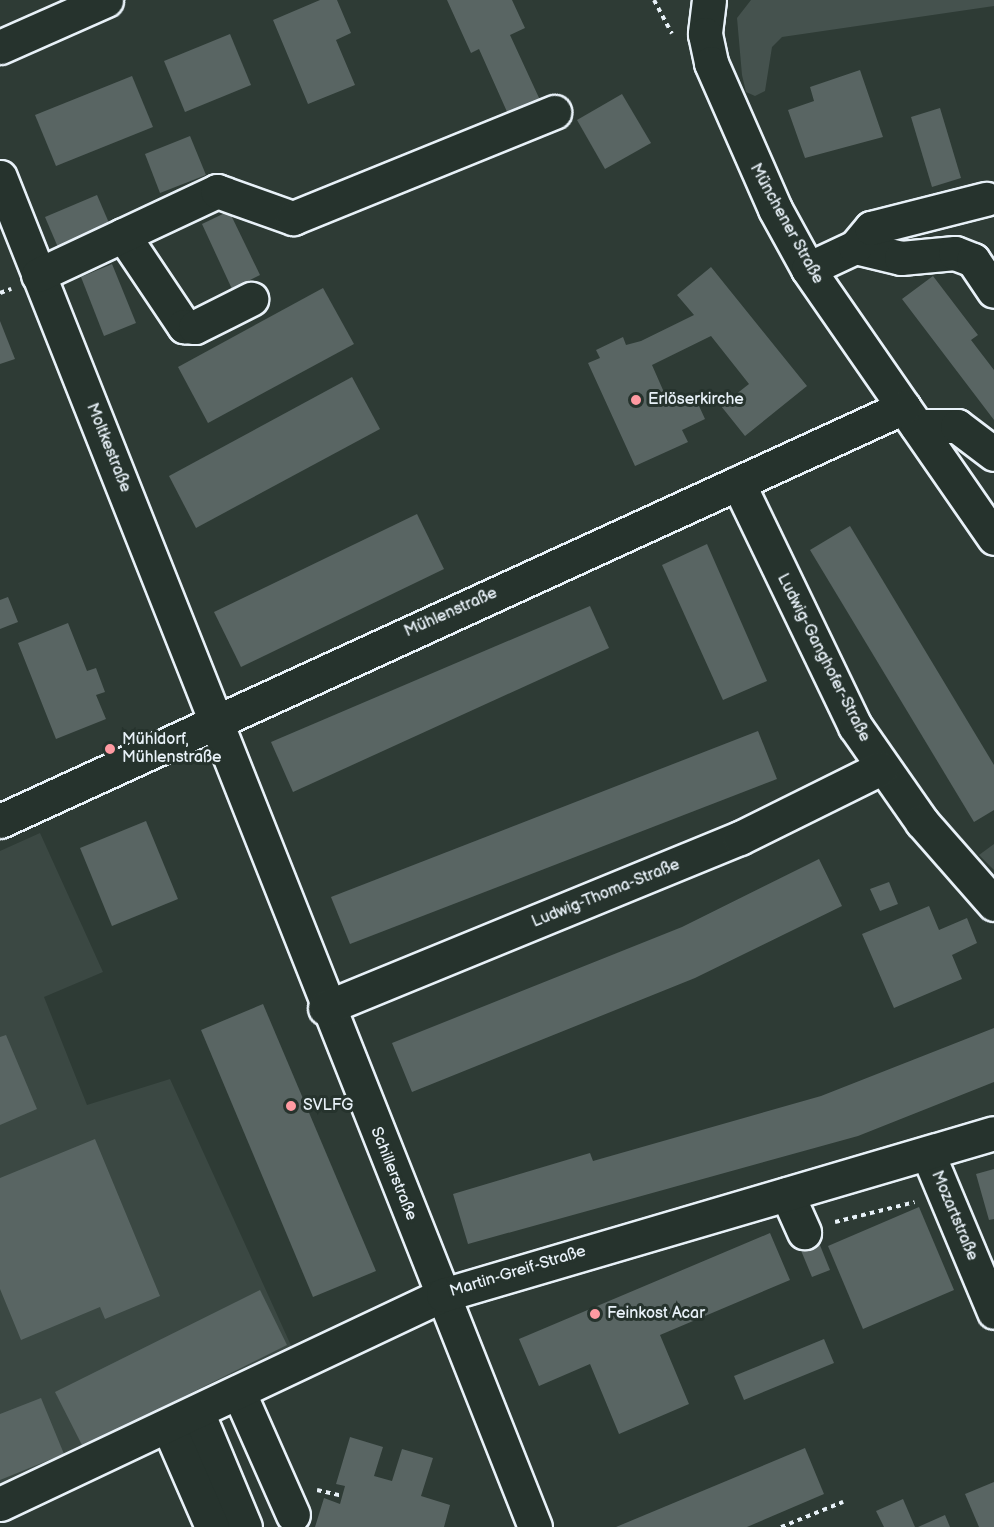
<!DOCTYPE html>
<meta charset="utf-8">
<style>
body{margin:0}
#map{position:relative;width:994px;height:1527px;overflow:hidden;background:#2e3b35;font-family:"Balsamiq Sans",sans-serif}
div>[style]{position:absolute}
.built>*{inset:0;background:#3b4843}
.green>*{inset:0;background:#45524e}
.building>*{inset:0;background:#596563}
.path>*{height:4px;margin-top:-2px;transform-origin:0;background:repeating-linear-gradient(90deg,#e8f1f8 0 4.5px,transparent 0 9px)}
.roads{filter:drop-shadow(2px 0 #e8f1f8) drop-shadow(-2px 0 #e8f1f8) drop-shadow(0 2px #e8f1f8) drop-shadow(0 -2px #e8f1f8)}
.minor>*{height:33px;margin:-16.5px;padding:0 16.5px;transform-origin:16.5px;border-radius:16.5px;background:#26332d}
.dots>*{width:16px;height:16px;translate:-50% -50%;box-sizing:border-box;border:3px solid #26332d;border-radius:50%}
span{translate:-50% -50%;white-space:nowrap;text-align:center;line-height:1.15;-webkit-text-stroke:6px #26332d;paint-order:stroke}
.street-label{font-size:16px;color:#e8f1f8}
.poi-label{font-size:16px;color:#e8f1f8}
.left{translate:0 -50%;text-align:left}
</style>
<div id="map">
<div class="built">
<i style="clip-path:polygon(40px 833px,103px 972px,44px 997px,87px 1105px,170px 1079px,294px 1352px,0 1489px,0 851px)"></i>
</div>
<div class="green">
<i style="clip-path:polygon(751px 0,994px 0,994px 6px,782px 37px,772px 47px,765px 91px,755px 96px,746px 92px,742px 75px,737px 18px)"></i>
<i style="clip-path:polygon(994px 844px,994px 870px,979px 855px)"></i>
</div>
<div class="building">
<i style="clip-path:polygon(320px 0,337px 0,351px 33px,336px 40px,355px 85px,308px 104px,273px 20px)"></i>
<i style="clip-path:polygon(447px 0,512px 0,525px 28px,510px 35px,540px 100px,508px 114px,479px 49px,471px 53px)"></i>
<i style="clip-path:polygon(230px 34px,251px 85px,185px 112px,164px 61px)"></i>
<i style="clip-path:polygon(860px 70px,883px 137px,805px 158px,788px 110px,814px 101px,810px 87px)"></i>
<i style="clip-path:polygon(132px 76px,153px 127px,56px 166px,35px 115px)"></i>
<i style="clip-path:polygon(622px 94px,651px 143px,605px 169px,577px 120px)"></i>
<i style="clip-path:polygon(940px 108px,961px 178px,932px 187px,911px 117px)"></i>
<i style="clip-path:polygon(190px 136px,206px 175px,160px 193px,145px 154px)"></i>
<i style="clip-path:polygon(97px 195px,112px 230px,60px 252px,45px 217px)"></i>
<i style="clip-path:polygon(229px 211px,260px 275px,232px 289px,202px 224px)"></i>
<i style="clip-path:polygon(112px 264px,136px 323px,104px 336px,81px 277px)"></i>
<i style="clip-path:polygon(711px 267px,807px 386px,745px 436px,721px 406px,749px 384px,711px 336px,652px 365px,670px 406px,694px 395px,705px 419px,682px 430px,688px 442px,635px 466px,588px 363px,600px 358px,596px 350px,623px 337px,626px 345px,641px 341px,694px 315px,677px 295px)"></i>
<i style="clip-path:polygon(933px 276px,978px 335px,971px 340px,994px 370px,994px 420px,902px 299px)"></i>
<i style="clip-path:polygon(323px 288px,354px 344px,208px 423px,178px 367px)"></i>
<i style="clip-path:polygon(0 321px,15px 359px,0 364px)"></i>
<i style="clip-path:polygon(352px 377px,380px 429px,196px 528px,169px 476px)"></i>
<i style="clip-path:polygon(417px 514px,444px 569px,241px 667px,214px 612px)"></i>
<i style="clip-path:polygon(850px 526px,994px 765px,994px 810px,974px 822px,810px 550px)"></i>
<i style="clip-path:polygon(707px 544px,767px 681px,723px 700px,662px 565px)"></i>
<i style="clip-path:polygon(8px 597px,18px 622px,0 629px,0 600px)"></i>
<i style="clip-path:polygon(590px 606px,609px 648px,293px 792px,271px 742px)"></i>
<i style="clip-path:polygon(68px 623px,87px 671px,96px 668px,105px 692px,96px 695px,106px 719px,56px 739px,18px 643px)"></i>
<i style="clip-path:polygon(758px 731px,777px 779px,350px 944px,331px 897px)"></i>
<i style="clip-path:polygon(146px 821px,178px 899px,112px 926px,80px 848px)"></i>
<i style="clip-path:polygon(819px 859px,842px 906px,695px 978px,412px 1092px,392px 1043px,682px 927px)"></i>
<i style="clip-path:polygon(889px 882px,898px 904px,880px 911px,870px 889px)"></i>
<i style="clip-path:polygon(929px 906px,939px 930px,967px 918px,977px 943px,952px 955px,962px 979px,894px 1008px,862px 934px)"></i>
<i style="clip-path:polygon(263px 1004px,376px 1271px,313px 1297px,201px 1030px)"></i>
<i style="clip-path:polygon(994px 1028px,994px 1082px,858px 1136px,468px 1244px,453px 1194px,590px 1153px,593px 1161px,821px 1096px)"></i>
<i style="clip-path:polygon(6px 1035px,37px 1109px,0 1125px,0 1037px)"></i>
<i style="clip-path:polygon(95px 1139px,160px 1296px,105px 1319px,100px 1307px,21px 1340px,0 1289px,0 1178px)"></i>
<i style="clip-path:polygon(994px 1169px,994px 1219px,989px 1220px,976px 1174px)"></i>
<i style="clip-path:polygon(919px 1207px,954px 1290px,863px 1329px,828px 1246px)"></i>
<i style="clip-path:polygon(813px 1228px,830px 1270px,812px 1277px,795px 1236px)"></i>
<i style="clip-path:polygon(770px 1233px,790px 1280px,660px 1335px,689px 1404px,619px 1434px,590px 1364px,539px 1386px,519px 1339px)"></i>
<i style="clip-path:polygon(260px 1290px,287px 1345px,83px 1447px,55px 1392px)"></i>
<i style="clip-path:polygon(824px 1339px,834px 1363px,744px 1400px,734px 1376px)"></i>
<i style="clip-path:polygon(41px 1398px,64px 1454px,0 1480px,0 1414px)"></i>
<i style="clip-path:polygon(350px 1437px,383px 1447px,374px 1476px,392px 1481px,402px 1449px,433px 1458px,421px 1496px,450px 1505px,444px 1527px,315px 1527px,324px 1498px,340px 1504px,345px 1486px,336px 1484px)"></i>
<i style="clip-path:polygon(805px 1448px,824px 1494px,747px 1527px,616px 1527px)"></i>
<i style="clip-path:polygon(994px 1482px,994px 1527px,979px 1527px,965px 1494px)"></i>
<i style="clip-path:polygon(903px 1499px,915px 1527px,884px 1527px,876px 1511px)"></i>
<i style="clip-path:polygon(945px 1515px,950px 1527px,918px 1527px)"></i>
</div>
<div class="path">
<i style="left:654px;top:0;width:38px;rotate:62deg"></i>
<i style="left:0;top:293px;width:12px;rotate:-20deg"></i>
<i style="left:835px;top:1222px;width:82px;rotate:-14deg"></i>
<i style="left:317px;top:1490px;width:26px;rotate:13deg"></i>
<i style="left:781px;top:1527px;width:67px;rotate:-22deg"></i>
</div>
<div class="roads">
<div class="minor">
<i style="left:709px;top:0;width:34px;rotate:97deg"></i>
<i style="left:705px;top:34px;width:30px;rotate:78deg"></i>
<i style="left:711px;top:63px;width:159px;rotate:66.3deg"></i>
<i style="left:775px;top:209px;width:68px;rotate:61.2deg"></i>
<i style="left:808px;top:269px;width:327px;rotate:55.3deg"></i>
<i style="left:0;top:47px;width:116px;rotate:-23.9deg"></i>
<i style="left:0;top:177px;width:1452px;rotate:68.38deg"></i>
<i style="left:123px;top:235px;width:110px;rotate:56.2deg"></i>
<i style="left:184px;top:326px;width:11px;rotate:5deg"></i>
<i style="left:195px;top:327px;width:63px;rotate:-26.6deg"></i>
<i style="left:855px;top:247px;width:47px;rotate:13.4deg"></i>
<i style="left:901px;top:258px;width:54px;rotate:-5.3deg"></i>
<i style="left:955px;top:253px;width:19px;rotate:21deg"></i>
<i style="left:973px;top:260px;width:37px;rotate:56deg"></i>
<i style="left:808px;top:269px;width:52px;rotate:-25.1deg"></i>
<i style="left:855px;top:247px;width:25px;rotate:-50deg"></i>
<i style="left:871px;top:228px;width:119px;rotate:-14.2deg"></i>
<i style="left:38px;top:275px;width:198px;rotate:-25.1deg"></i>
<i style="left:217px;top:191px;width:81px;rotate:19.6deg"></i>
<i style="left:293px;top:218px;width:282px;rotate:-22.1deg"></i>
<i style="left:917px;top:426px;width:40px"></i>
<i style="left:957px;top:426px;width:46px;rotate:37.1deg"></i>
<i style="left:738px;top:483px;width:270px;rotate:64.3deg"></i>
<i style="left:855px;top:726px;width:117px;rotate:55.1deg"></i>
<i style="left:922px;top:822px;width:109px;rotate:48.7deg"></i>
<i style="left:0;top:821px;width:994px;rotate:-24.61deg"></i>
<i style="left:325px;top:1008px;width:448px;rotate:-22.3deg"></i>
<i style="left:740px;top:838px;width:157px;rotate:-26.4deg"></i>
<i style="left:928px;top:1154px;width:171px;rotate:67.3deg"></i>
<i style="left:787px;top:1194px;width:42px;rotate:65.9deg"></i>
<i style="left:239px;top:1393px;width:133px;rotate:66.1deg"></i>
<i style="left:198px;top:1414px;width:122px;rotate:67.4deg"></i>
<i style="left:169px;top:1428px;width:108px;rotate:66.5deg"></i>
<i style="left:0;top:1504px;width:490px;rotate:-25.3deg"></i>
<i style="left:443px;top:1295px;width:574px;rotate:-16.38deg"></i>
</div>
</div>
<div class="dots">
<i style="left:636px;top:400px;background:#ff9aa2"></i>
<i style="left:110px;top:749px;background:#ff9aa2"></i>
<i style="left:291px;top:1106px;background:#ff9aa2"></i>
<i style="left:595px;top:1314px;background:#ff9aa2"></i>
</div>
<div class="street-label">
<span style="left:786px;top:224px;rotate:61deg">Münchener Straße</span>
<span style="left:108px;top:448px;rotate:68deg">Moltkestraße</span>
<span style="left:451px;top:613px;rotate:-24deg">Mühlenstraße</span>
<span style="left:823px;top:658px;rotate:63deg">Ludwig-Ganghofer-Straße</span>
<span style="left:606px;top:894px;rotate:-22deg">Ludwig-Thoma-Straße</span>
<span style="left:393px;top:1174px;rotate:68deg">Schillerstraße</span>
<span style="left:954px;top:1216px;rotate:67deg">Mozartstraße</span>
<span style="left:518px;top:1272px;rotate:-17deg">Martin-Greif-Straße</span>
</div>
<div class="poi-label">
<span class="left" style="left:648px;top:400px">Erlöserkirche</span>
<span class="left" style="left:122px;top:749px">Mühldorf,<br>Mühlenstraße</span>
<span class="left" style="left:303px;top:1106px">SVLFG</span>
<span class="left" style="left:607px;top:1314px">Feinkost Acar</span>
</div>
</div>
